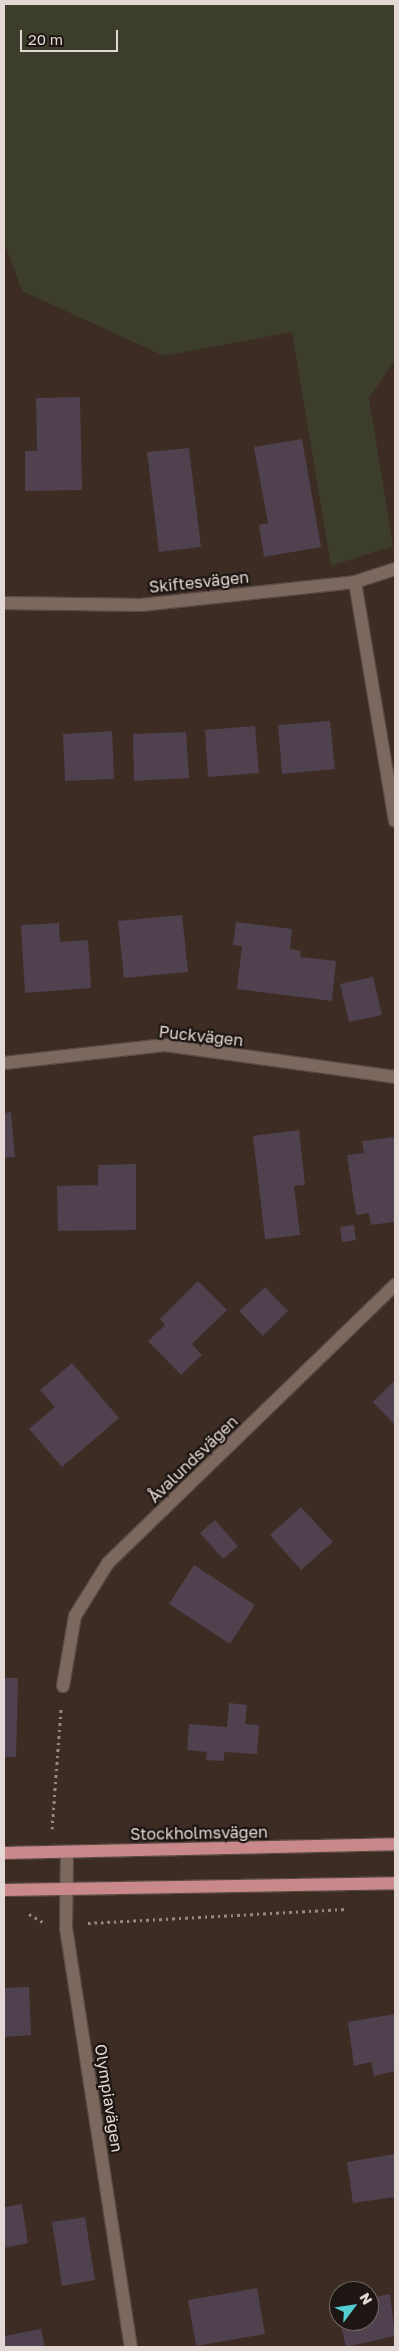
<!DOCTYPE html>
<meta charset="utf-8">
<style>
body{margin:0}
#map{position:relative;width:399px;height:2351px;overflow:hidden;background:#3c2c24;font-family:"Golos Text",sans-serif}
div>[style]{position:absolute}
.green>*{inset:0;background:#3c3d2b}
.building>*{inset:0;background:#4f414e}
.path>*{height:3px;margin-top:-1.5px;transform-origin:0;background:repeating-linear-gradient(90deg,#968882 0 2.5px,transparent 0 6.5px)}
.roads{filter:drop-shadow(1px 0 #594b44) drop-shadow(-1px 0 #594b44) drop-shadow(0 1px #594b44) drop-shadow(0 -1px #594b44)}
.minor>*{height:12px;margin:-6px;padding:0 6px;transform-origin:6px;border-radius:6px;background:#7c685f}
.major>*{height:12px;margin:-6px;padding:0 6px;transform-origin:6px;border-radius:6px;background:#c9898b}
span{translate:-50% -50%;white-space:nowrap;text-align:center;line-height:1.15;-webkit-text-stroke:4.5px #1e1612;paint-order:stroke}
.street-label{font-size:16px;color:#e3d8d3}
.frame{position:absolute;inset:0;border:5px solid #e3d8d3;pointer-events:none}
.north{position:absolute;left:329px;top:2281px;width:50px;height:50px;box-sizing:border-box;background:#1e1612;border:1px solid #6d645f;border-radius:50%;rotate:59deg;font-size:14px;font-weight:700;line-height:20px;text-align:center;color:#e3d8d3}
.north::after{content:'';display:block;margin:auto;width:18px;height:22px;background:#52cdd0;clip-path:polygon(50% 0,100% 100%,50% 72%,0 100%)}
.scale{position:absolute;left:20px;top:30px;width:98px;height:22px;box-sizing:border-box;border:2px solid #e3d8d3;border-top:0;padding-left:6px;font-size:15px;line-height:18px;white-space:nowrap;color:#e3d8d3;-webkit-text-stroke:4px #1e1612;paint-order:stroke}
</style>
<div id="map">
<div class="green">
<i style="clip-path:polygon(4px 4px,395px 4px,395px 360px,369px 398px,393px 546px,331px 566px,292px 332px,164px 356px,22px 291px,4px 242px)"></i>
</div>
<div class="building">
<i style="clip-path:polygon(80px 397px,82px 490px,25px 491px,25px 451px,37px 451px,36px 398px)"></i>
<i style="clip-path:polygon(302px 439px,321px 547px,264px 557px,259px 525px,268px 523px,254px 447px)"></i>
<i style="clip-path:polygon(189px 448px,201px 547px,159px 552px,147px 452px)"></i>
<i style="clip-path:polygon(330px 721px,335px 769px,282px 774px,278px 725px)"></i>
<i style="clip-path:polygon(255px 726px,259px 773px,208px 777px,205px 730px)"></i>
<i style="clip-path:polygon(112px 731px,114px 779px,65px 781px,63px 734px)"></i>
<i style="clip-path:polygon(186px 732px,189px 778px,134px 781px,133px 734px)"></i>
<i style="clip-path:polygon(182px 915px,188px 972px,124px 978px,118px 921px)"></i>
<i style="clip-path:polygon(236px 922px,292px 929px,290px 949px,301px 951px,300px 957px,336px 961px,332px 1001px,237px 989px,242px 946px,233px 945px)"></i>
<i style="clip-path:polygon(59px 923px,60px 942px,88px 940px,91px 988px,25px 993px,21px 925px)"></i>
<i style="clip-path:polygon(373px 977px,382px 1015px,349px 1022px,340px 984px)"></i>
<i style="clip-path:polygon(11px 1112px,15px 1157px,4px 1158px,4px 1113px)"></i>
<i style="clip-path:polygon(299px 1130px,305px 1185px,294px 1186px,300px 1235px,265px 1239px,253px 1136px)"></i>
<i style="clip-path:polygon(395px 1137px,394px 1222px,371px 1225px,369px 1213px,356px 1215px,347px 1155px,364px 1153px,362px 1141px)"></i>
<i style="clip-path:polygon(136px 1164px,136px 1230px,58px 1231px,57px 1186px,98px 1185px,98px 1165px)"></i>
<i style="clip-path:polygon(354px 1225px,356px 1240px,342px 1242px,340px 1227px)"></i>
<i style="clip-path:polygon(198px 1281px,227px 1310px,192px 1344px,202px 1355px,181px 1375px,148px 1341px,165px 1325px,160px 1319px)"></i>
<i style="clip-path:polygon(265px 1287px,288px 1311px,263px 1336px,239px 1311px)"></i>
<i style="clip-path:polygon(72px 1363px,119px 1418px,62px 1467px,29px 1429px,55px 1407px,40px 1390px)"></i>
<i style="clip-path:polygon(395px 1380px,395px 1425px,373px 1402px)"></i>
<i style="clip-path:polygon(301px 1507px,333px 1542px,301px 1570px,270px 1535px)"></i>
<i style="clip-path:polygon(215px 1520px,238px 1546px,223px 1559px,200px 1533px)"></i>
<i style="clip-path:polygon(194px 1565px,255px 1605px,230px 1644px,169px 1604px)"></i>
<i style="clip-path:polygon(4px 1678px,18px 1678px,16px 1757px,4px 1757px)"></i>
<i style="clip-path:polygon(229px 1703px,247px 1705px,245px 1724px,259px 1725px,257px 1754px,224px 1752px,224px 1761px,206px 1760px,207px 1752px,187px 1750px,189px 1724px,227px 1727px)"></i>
<i style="clip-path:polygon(29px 1987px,31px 2035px,4px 2037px,4px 1988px)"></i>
<i style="clip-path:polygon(395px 2014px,395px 2071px,374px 2076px,371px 2062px,354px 2066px,348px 2022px)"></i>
<i style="clip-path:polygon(395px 2154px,395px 2197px,353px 2203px,347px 2162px)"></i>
<i style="clip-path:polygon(22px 2204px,28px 2243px,4px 2248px,4px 2207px)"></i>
<i style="clip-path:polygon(85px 2217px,95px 2280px,62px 2286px,52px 2222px)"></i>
<i style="clip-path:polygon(257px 2288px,265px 2334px,196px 2346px,188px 2300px)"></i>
<i style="clip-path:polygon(390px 2294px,395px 2336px,346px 2347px,340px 2321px,369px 2321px,369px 2298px)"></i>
<i style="clip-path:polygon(41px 2329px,45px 2347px,4px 2347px,4px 2336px)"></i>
</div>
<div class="path">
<i style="left:52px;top:1829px;width:120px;rotate:-85.7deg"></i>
<i style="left:29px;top:1914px;width:16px;rotate:30deg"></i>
<i style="left:88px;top:1923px;width:258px;rotate:-3.1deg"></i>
</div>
<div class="roads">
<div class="minor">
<i style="left:355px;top:582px;width:242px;rotate:80.5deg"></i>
<i style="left:4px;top:603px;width:137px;rotate:0.8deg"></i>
<i style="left:141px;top:605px;width:215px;rotate:-6.1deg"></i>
<i style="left:355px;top:582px;width:42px;rotate:-18deg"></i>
<i style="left:4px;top:1063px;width:162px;rotate:-6.4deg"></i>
<i style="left:165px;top:1045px;width:232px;rotate:7.9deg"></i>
<i style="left:63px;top:1686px;width:71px;rotate:-80.3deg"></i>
<i style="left:75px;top:1616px;width:62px;rotate:-58.1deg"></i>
<i style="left:108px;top:1563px;width:400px;rotate:-44.1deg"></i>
<i style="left:67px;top:1854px;width:74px;rotate:90.8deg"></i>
<i style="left:66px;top:1928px;width:424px;rotate:81.2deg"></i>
</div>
<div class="major">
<i style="left:4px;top:1853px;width:391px;rotate:-1.3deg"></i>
<i style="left:4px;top:1890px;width:391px;rotate:-1deg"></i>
</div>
</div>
<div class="street-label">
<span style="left:199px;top:582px;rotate:-6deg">Skiftesvägen</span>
<span style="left:201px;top:1036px;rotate:6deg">Puckvägen</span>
<span style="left:193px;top:1459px;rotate:-44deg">Åvalundsvägen</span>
<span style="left:199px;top:1833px;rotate:-1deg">Stockholmsvägen</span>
<span style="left:109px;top:2098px;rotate:81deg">Olympiavägen</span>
</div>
<div class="frame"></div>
<div class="north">N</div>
<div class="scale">20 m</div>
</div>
